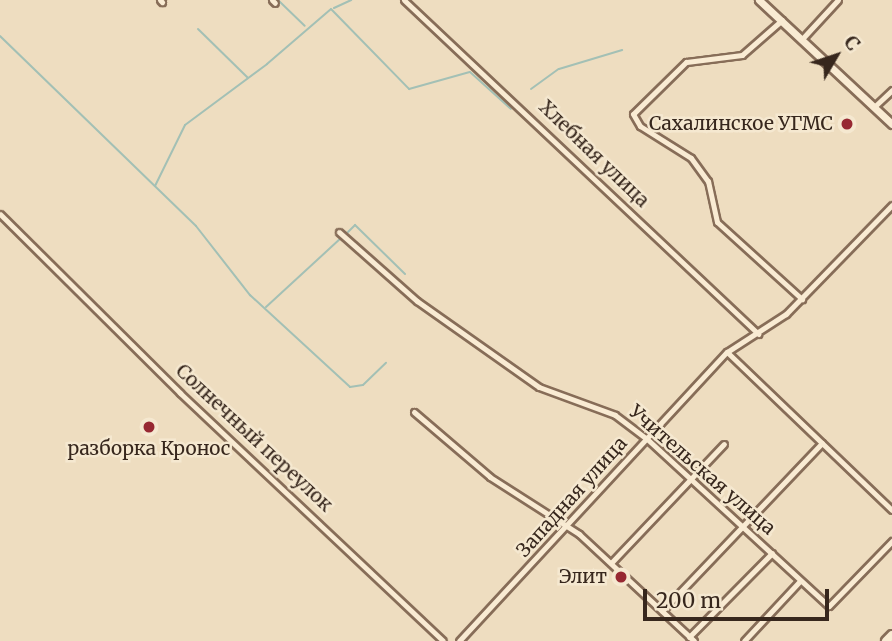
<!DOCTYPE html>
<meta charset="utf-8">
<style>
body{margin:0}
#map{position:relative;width:892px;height:641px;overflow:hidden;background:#eeddc0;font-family:Merriweather,serif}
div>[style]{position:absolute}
.stream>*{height:2px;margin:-1px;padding:0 1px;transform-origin:1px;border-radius:1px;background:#a3c0b5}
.roads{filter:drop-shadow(2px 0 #876d58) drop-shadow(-2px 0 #876d58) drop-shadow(0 2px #876d58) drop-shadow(0 -2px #876d58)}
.minor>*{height:5px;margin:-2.5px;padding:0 2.5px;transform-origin:2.5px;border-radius:2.5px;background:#f9ebd3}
.tertiary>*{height:7px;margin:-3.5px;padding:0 3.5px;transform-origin:3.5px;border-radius:3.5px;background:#f9ebd3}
.secondary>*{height:8px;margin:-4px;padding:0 4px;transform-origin:4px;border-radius:4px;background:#f9ebd3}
.dots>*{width:19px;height:19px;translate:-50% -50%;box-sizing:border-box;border:4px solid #f5e8d0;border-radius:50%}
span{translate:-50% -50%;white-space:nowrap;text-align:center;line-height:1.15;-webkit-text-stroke:5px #f5e8d0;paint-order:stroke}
.poi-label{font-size:19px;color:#37271d}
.right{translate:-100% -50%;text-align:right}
.street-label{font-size:19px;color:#37271d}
.north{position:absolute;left:801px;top:21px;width:70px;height:70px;-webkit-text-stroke:5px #f5e8d0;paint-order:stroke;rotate:51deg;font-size:19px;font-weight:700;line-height:28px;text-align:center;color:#37271d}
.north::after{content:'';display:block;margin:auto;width:24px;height:32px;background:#37271d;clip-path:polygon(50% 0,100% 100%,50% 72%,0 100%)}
.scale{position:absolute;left:643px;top:589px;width:186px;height:32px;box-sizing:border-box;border:4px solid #37271d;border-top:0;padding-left:9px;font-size:21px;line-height:24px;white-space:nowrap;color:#37271d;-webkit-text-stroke:5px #f5e8d0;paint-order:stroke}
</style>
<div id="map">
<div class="stream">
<i style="left:278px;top:0;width:37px;rotate:44deg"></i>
<i style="left:334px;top:8px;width:19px;rotate:-25deg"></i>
<i style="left:198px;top:29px;width:69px;rotate:44.4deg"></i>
<i style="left:0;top:36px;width:273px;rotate:44.1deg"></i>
<i style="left:196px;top:226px;width:88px;rotate:52deg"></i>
<i style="left:250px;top:295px;width:136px;rotate:42.6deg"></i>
<i style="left:350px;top:387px;width:13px;rotate:-9deg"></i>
<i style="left:363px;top:385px;width:32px;rotate:-44deg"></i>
<i style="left:531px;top:89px;width:34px;rotate:-36deg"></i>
<i style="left:559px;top:69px;width:66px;rotate:-16.8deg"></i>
<i style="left:155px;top:186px;width:68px;rotate:-63.8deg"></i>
<i style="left:185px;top:125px;width:102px;rotate:-36.6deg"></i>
<i style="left:267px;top:64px;width:84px;rotate:-40.7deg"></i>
<i style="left:331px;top:9px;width:112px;rotate:45.7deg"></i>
<i style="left:409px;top:89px;width:63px;rotate:-15.6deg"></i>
<i style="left:470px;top:72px;width:55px;rotate:42.1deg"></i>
<i style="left:348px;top:232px;width:10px;rotate:-45deg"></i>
<i style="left:355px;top:225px;width:70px;rotate:44.4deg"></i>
<i style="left:266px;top:307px;width:100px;rotate:-42.6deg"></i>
</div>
<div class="roads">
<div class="minor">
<i style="left:160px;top:0;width:3px;rotate:45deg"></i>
<i style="left:272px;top:0;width:4px;rotate:45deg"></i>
<i style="left:404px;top:0;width:487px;rotate:43.3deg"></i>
<i style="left:782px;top:20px;width:53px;rotate:138.8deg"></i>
<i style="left:742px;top:55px;width:56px;rotate:172.9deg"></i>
<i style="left:686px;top:62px;width:74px;rotate:135.5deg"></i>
<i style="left:633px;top:114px;width:14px;rotate:60deg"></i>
<i style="left:640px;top:126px;width:60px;rotate:32.1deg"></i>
<i style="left:691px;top:158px;width:29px;rotate:54deg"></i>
<i style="left:708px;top:181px;width:42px;rotate:77.6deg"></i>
<i style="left:717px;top:222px;width:115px;rotate:42.2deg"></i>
<i style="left:802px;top:39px;width:53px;rotate:-47.3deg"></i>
<i style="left:874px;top:107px;width:25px;rotate:-43deg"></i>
<i style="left:0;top:214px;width:254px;rotate:44.8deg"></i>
<i style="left:180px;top:393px;width:361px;rotate:43.3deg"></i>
<i style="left:339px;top:232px;width:104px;rotate:41.5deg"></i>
<i style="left:417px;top:301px;width:149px;rotate:35.2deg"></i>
<i style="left:539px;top:387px;width:81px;rotate:20.2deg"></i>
<i style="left:615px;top:415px;width:39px;rotate:37deg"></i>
<i style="left:646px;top:438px;width:248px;rotate:42.6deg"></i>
<i style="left:829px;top:606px;width:91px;rotate:-45.9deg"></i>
<i style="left:727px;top:352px;width:228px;rotate:43.8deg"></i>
<i style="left:414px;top:412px;width:100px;rotate:40.5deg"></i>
<i style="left:490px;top:477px;width:106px;rotate:32.6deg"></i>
<i style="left:579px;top:534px;width:157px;rotate:42.9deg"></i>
<i style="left:611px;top:563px;width:164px;rotate:-46.5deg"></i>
<i style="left:662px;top:611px;width:232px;rotate:-46.4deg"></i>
<i style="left:689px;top:637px;width:118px;rotate:-45.3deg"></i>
<i style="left:459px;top:641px;width:394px;rotate:-47.2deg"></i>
<i style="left:727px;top:352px;width:70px;rotate:-32.8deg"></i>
<i style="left:786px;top:314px;width:152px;rotate:-45.8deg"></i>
<i style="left:744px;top:641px;width:82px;rotate:-47deg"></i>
</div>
<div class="tertiary">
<i style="left:759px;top:0;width:182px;rotate:43deg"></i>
</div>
<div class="secondary">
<i style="left:886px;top:641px;width:8px;rotate:-45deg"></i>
</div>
</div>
<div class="dots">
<i style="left:847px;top:124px;background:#972832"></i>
<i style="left:149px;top:427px;background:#972832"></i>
<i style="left:621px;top:577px;background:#972832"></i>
</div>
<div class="poi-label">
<span class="right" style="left:833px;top:124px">Сахалинское УГМС</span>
<span style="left:149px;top:449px">разборка Кронос</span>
<span class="right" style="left:607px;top:577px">Элит</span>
</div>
<div class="street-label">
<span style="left:594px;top:154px;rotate:44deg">Хлебная улица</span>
<span style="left:254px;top:438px;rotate:43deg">Солнечный переулок</span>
<span style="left:702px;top:470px;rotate:41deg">Учительская улица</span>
<span style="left:572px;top:497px;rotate:-48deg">Западная улица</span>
</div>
<div class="north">С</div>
<div class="scale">200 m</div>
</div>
